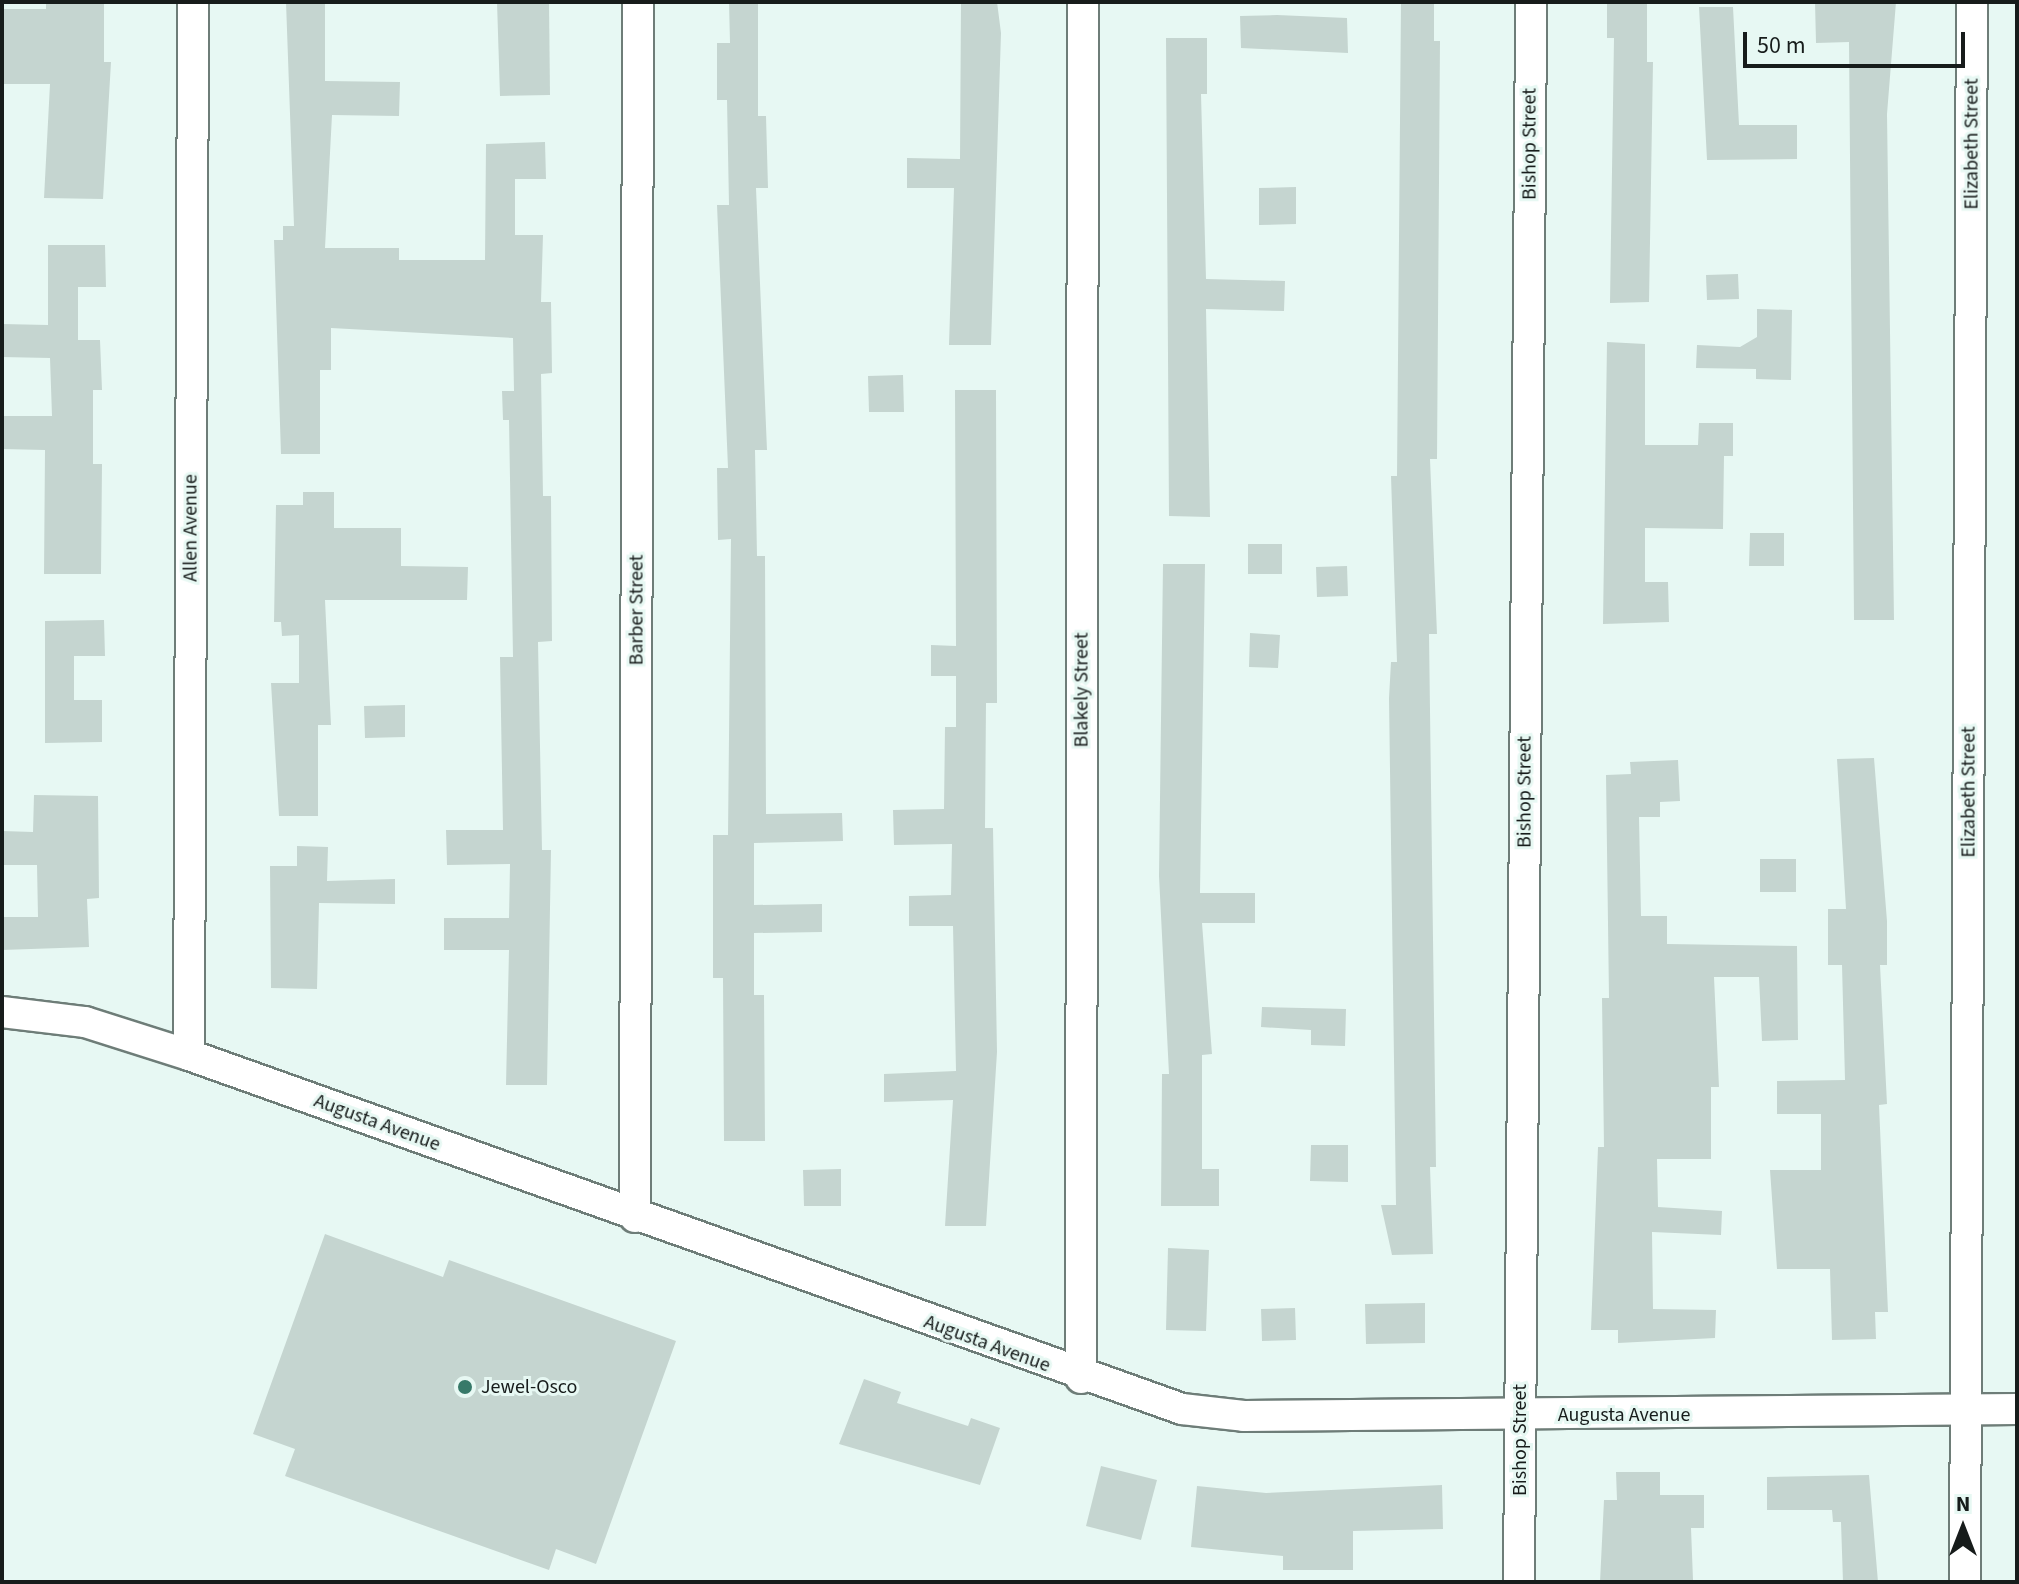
<!DOCTYPE html>
<style>
body{margin:0}
#map{position:relative;width:2019px;height:1584px;overflow:hidden;background:#e7f8f3;font-family:"Source Sans 3",sans-serif}
div>[style]{position:absolute}
.building>*{inset:0;background:#c5d5d0}
.roads{filter:drop-shadow(2px 0 #6e7d78) drop-shadow(-2px 0 #6e7d78) drop-shadow(0 2px #6e7d78) drop-shadow(0 -2px #6e7d78)}
.minor>*{height:30px;margin:-15px;padding:0 15px;transform-origin:15px;border-radius:15px;background:#fff}
.dots>*{width:22px;height:22px;translate:-50% -50%;box-sizing:border-box;border:4px solid #e7f8f3;border-radius:50%}
span{translate:-50% -50%;white-space:nowrap;text-align:center;line-height:1.15;-webkit-text-stroke:6px #e7f8f3;paint-order:stroke}
.street-label{font-size:20px;color:#171c1b}
.poi-label{font-size:20px;color:#171c1b}
.left{translate:0 -50%;text-align:left}
.frame{position:absolute;inset:0;border:4px solid #171c1b;pointer-events:none}
.north{position:absolute;left:1923px;top:1488px;width:80px;height:80px;-webkit-text-stroke:6px #e7f8f3;paint-order:stroke;rotate:0deg;font-size:22px;font-weight:700;line-height:32px;text-align:center;color:#171c1b}
.north::after{content:'';display:block;margin:auto;width:28px;height:36px;background:#171c1b;clip-path:polygon(50% 0,100% 100%,50% 72%,0 100%)}
.scale{position:absolute;left:1743px;top:32px;width:222px;height:36px;box-sizing:border-box;border:4px solid #171c1b;border-top:0;padding-left:10px;font-size:24px;line-height:28px;white-space:nowrap;color:#171c1b;-webkit-text-stroke:6px #e7f8f3;paint-order:stroke}
</style>
<div id="map">
<div class="building">
<i style="clip-path:polygon(46px 2px,104px 2px,104px 62px,111px 62px,103px 199px,44px 198px,50px 84px,2px 84px,2px 9px,46px 9px)"></i>
<i style="clip-path:polygon(286px 2px,325px 2px,325px 81px,400px 82px,399px 116px,332px 115px,325px 248px,399px 248px,399px 260px,485px 260px,486px 144px,545px 142px,546px 179px,515px 179px,515px 235px,543px 235px,541px 302px,551px 302px,552px 373px,541px 374px,543px 496px,551px 496px,552px 641px,538px 642px,542px 850px,551px 850px,547px 1085px,506px 1085px,509px 950px,444px 950px,444px 918px,509px 918px,510px 864px,447px 865px,446px 830px,503px 830px,500px 657px,513px 657px,509px 420px,503px 420px,502px 391px,514px 391px,513px 338px,331px 328px,331px 370px,320px 370px,320px 454px,281px 454px,274px 240px,283px 240px,283px 226px,294px 226px)"></i>
<i style="clip-path:polygon(497px 2px,549px 2px,550px 95px,500px 96px)"></i>
<i style="clip-path:polygon(729px 2px,758px 2px,758px 116px,766px 116px,768px 188px,756px 188px,767px 450px,755px 450px,757px 556px,765px 556px,766px 814px,842px 813px,843px 841px,754px 843px,754px 905px,822px 904px,822px 932px,754px 933px,754px 995px,764px 995px,765px 1141px,724px 1141px,723px 978px,713px 978px,713px 835px,728px 835px,731px 539px,718px 540px,717px 468px,728px 468px,717px 205px,729px 205px,727px 100px,717px 100px,717px 43px,730px 43px)"></i>
<i style="clip-path:polygon(961px 2px,997px 2px,1001px 33px,991px 345px,949px 345px,954px 188px,907px 188px,907px 158px,960px 159px)"></i>
<i style="clip-path:polygon(1401px 2px,1434px 2px,1434px 41px,1440px 41px,1437px 459px,1430px 459px,1437px 634px,1429px 634px,1436px 1167px,1430px 1167px,1433px 1254px,1392px 1255px,1381px 1205px,1396px 1205px,1389px 698px,1391px 662px,1397px 662px,1391px 476px,1397px 476px)"></i>
<i style="clip-path:polygon(1607px 2px,1647px 2px,1647px 62px,1653px 62px,1649px 302px,1610px 303px,1614px 38px,1607px 38px)"></i>
<i style="clip-path:polygon(1815px 2px,1896px 2px,1887px 114px,1894px 620px,1854px 620px,1849px 42px,1816px 43px)"></i>
<i style="clip-path:polygon(1699px 7px,1733px 7px,1739px 125px,1797px 125px,1797px 159px,1707px 160px)"></i>
<i style="clip-path:polygon(1277px 15px,1347px 18px,1348px 53px,1241px 48px,1240px 16px)"></i>
<i style="clip-path:polygon(1166px 38px,1207px 38px,1207px 94px,1201px 94px,1206px 279px,1285px 281px,1284px 311px,1206px 309px,1210px 517px,1169px 516px)"></i>
<i style="clip-path:polygon(1296px 187px,1296px 224px,1259px 225px,1259px 188px)"></i>
<i style="clip-path:polygon(48px 245px,105px 245px,106px 287px,78px 287px,78px 340px,100px 340px,102px 390px,93px 390px,93px 464px,102px 464px,101px 574px,44px 574px,45px 450px,2px 449px,2px 416px,52px 416px,50px 358px,2px 357px,2px 324px,48px 325px)"></i>
<i style="clip-path:polygon(1738px 274px,1739px 299px,1707px 300px,1706px 275px)"></i>
<i style="clip-path:polygon(1757px 309px,1792px 310px,1791px 380px,1756px 379px,1756px 369px,1696px 368px,1697px 345px,1740px 347px,1757px 337px)"></i>
<i style="clip-path:polygon(1607px 342px,1645px 344px,1645px 445px,1698px 445px,1699px 423px,1733px 423px,1733px 456px,1724px 456px,1723px 529px,1645px 528px,1645px 582px,1668px 582px,1669px 622px,1603px 624px)"></i>
<i style="clip-path:polygon(903px 375px,904px 412px,869px 412px,868px 376px)"></i>
<i style="clip-path:polygon(955px 390px,996px 390px,997px 703px,986px 703px,985px 828px,993px 828px,997px 1052px,986px 1226px,945px 1226px,953px 1100px,884px 1102px,884px 1074px,956px 1071px,953px 926px,909px 926px,909px 896px,951px 895px,952px 844px,894px 845px,893px 810px,944px 809px,945px 727px,956px 727px,956px 676px,931px 676px,931px 645px,956px 646px)"></i>
<i style="clip-path:polygon(303px 492px,334px 492px,334px 528px,401px 528px,401px 566px,468px 567px,467px 600px,325px 600px,331px 725px,318px 725px,318px 816px,279px 816px,271px 683px,299px 683px,299px 635px,282px 636px,281px 622px,274px 622px,276px 505px,303px 505px)"></i>
<i style="clip-path:polygon(1750px 533px,1784px 533px,1784px 566px,1749px 566px)"></i>
<i style="clip-path:polygon(1248px 544px,1282px 544px,1282px 574px,1248px 574px)"></i>
<i style="clip-path:polygon(1163px 564px,1205px 564px,1200px 893px,1255px 893px,1255px 923px,1202px 923px,1212px 1054px,1202px 1055px,1202px 1169px,1219px 1169px,1219px 1206px,1161px 1206px,1162px 1074px,1169px 1074px,1159px 876px)"></i>
<i style="clip-path:polygon(1347px 566px,1348px 596px,1317px 597px,1316px 567px)"></i>
<i style="clip-path:polygon(104px 620px,105px 656px,74px 656px,74px 700px,102px 700px,102px 742px,45px 743px,45px 621px)"></i>
<i style="clip-path:polygon(1250px 633px,1280px 635px,1278px 668px,1249px 667px)"></i>
<i style="clip-path:polygon(405px 705px,405px 737px,365px 738px,364px 706px)"></i>
<i style="clip-path:polygon(1874px 758px,1887px 921px,1887px 965px,1880px 965px,1887px 1104px,1879px 1105px,1888px 1312px,1875px 1312px,1876px 1339px,1832px 1340px,1830px 1269px,1777px 1269px,1770px 1170px,1821px 1170px,1821px 1114px,1777px 1114px,1777px 1081px,1845px 1080px,1842px 965px,1828px 965px,1828px 909px,1846px 909px,1837px 759px)"></i>
<i style="clip-path:polygon(1678px 760px,1680px 801px,1660px 802px,1660px 817px,1639px 817px,1641px 916px,1667px 916px,1667px 944px,1797px 946px,1798px 1040px,1762px 1041px,1759px 977px,1714px 977px,1719px 1087px,1711px 1087px,1711px 1159px,1657px 1159px,1658px 1207px,1722px 1211px,1721px 1235px,1652px 1232px,1653px 1309px,1716px 1310px,1715px 1338px,1618px 1343px,1618px 1330px,1591px 1330px,1598px 1147px,1604px 1147px,1602px 998px,1609px 998px,1606px 775px,1631px 774px,1630px 762px)"></i>
<i style="clip-path:polygon(34px 795px,98px 796px,99px 898px,87px 899px,89px 947px,2px 950px,2px 917px,38px 917px,37px 865px,2px 865px,2px 831px,33px 832px)"></i>
<i style="clip-path:polygon(297px 846px,328px 847px,327px 881px,395px 879px,395px 904px,319px 903px,317px 989px,271px 988px,270px 866px,297px 866px)"></i>
<i style="clip-path:polygon(1760px 859px,1796px 859px,1796px 892px,1760px 892px)"></i>
<i style="clip-path:polygon(1262px 1007px,1346px 1009px,1345px 1046px,1311px 1045px,1311px 1030px,1261px 1027px)"></i>
<i style="clip-path:polygon(1311px 1145px,1348px 1145px,1348px 1182px,1310px 1181px)"></i>
<i style="clip-path:polygon(841px 1169px,841px 1206px,804px 1206px,803px 1170px)"></i>
<i style="clip-path:polygon(325px 1234px,443px 1277px,449px 1260px,676px 1341px,596px 1564px,556px 1549px,549px 1570px,285px 1476px,295px 1449px,253px 1434px)"></i>
<i style="clip-path:polygon(1168px 1248px,1209px 1250px,1206px 1331px,1166px 1330px)"></i>
<i style="clip-path:polygon(1425px 1303px,1425px 1343px,1366px 1344px,1365px 1304px)"></i>
<i style="clip-path:polygon(1295px 1308px,1296px 1340px,1262px 1341px,1261px 1309px)"></i>
<i style="clip-path:polygon(864px 1379px,901px 1392px,897px 1403px,968px 1426px,971px 1418px,1000px 1428px,980px 1485px,839px 1444px)"></i>
<i style="clip-path:polygon(1101px 1466px,1157px 1480px,1141px 1540px,1086px 1526px)"></i>
<i style="clip-path:polygon(1616px 1472px,1660px 1472px,1660px 1495px,1704px 1495px,1704px 1528px,1691px 1528px,1693px 1580px,1600px 1582px,1604px 1500px,1617px 1500px)"></i>
<i style="clip-path:polygon(1869px 1475px,1878px 1582px,1843px 1582px,1841px 1522px,1833px 1522px,1832px 1510px,1767px 1510px,1767px 1477px)"></i>
<i style="clip-path:polygon(1442px 1485px,1443px 1529px,1353px 1531px,1353px 1570px,1283px 1570px,1283px 1556px,1191px 1547px,1197px 1486px,1266px 1493px)"></i>
</div>
<div class="roads">
<div class="minor">
<i style="left:2px;top:1012px;width:84px;rotate:6.9deg"></i>
<i style="left:85px;top:1022px;width:109px;rotate:17.6deg"></i>
<i style="left:189px;top:1055px;width:1054px;rotate:19.62deg"></i>
<i style="left:1182px;top:1409px;width:62px;rotate:6.4deg"></i>
<i style="left:1244px;top:1416px;width:773px;rotate:-0.52deg"></i>
<i style="left:189px;top:1055px;width:1053px;rotate:-89.78deg"></i>
<i style="left:635px;top:1217px;width:1215px;rotate:-89.86deg"></i>
<i style="left:1081px;top:1378px;width:1376px;rotate:-89.92deg"></i>
<i style="left:1519px;top:1582px;width:1580px;rotate:-89.56deg"></i>
<i style="left:1965px;top:1582px;width:1580px;rotate:-89.75deg"></i>
</div>
</div>
<div class="dots">
<i style="left:465px;top:1387px;background:#377969"></i>
</div>
<div class="street-label">
<span style="left:1530px;top:144px;rotate:-90deg">Bishop Street</span>
<span style="left:1972px;top:144px;rotate:-90deg">Elizabeth Street</span>
<span style="left:191px;top:528px;rotate:-90deg">Allen Avenue</span>
<span style="left:637px;top:610px;rotate:-90deg">Barber Street</span>
<span style="left:1082px;top:690px;rotate:-90deg">Blakely Street</span>
<span style="left:1525px;top:792px;rotate:-90deg">Bishop Street</span>
<span style="left:1969px;top:792px;rotate:-90deg">Elizabeth Street</span>
<span style="left:377px;top:1123px;rotate:20deg">Augusta Avenue</span>
<span style="left:987px;top:1344px;rotate:20deg">Augusta Avenue</span>
<span style="left:1624px;top:1415px">Augusta Avenue</span>
<span style="left:1520px;top:1440px;rotate:-90deg">Bishop Street</span>
</div>
<div class="poi-label">
<span class="left" style="left:481px;top:1387px">Jewel-Osco</span>
</div>
<div class="frame"></div>
<div class="north">N</div>
<div class="scale">50 m</div>
</div>
